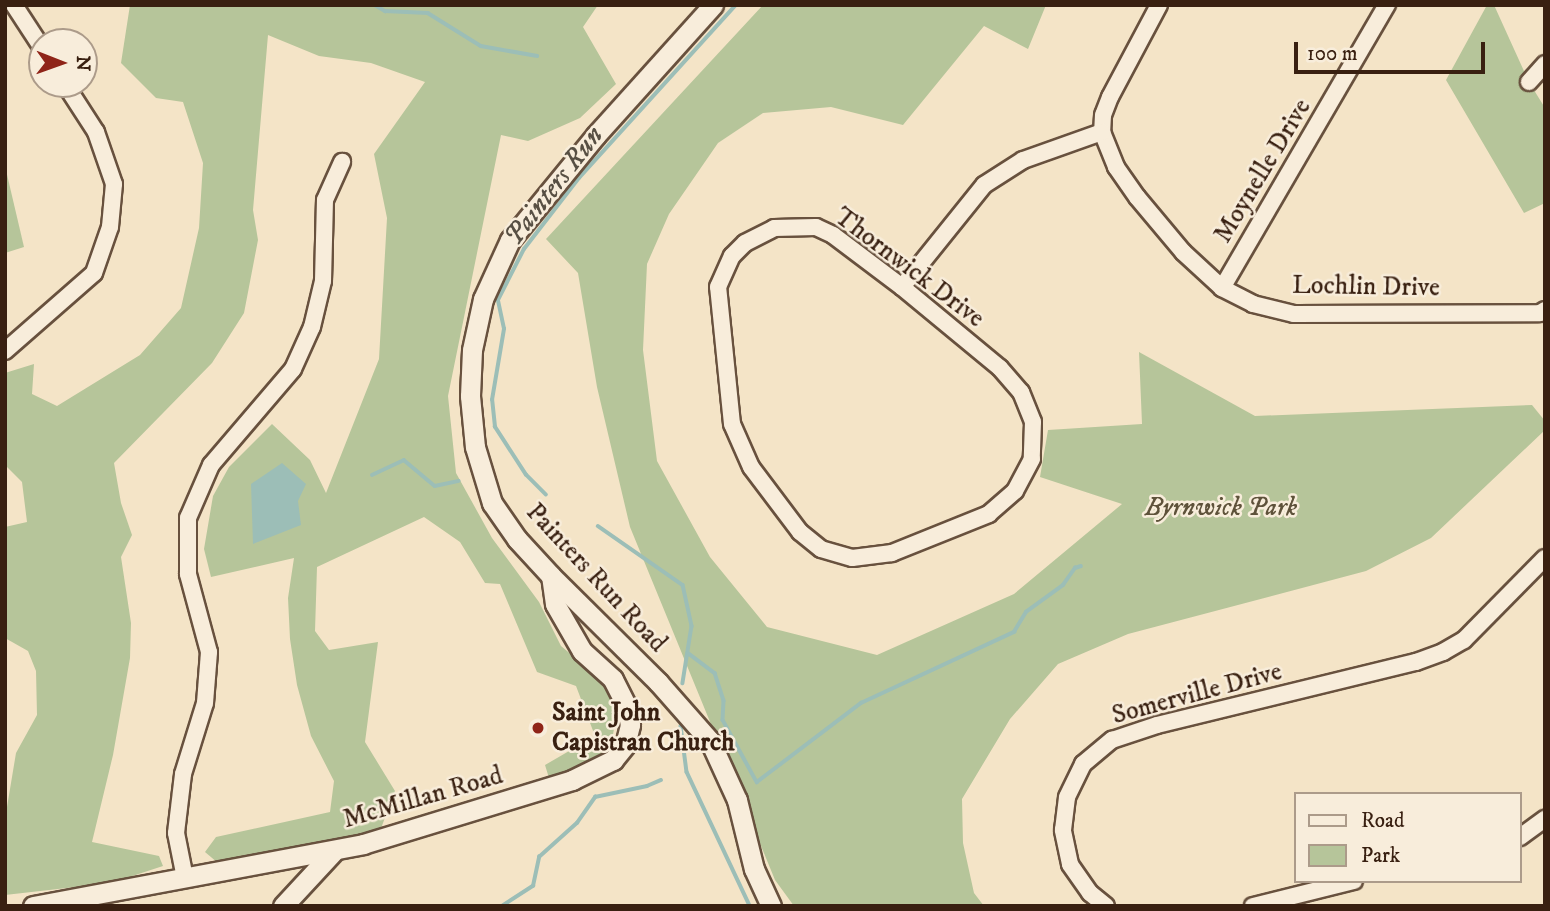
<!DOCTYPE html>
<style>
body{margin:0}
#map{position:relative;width:1550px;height:911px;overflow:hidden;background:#f4e4c7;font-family:"IM FELL DW Pica",serif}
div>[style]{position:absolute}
.green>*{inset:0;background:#b6c59a}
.water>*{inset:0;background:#9cbeb7}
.stream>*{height:3.5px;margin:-1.75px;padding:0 1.75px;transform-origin:1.75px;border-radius:1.75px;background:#9cbeb7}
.roads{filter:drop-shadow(2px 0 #68513e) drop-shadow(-2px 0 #68513e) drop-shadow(0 2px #68513e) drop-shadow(0 -2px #68513e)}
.minor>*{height:16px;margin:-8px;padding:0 8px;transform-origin:8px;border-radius:8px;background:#f8eddb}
.tertiary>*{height:19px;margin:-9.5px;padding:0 9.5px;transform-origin:9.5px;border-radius:9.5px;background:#f8eddb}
.dots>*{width:19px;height:19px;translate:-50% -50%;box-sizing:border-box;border:4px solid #f8eddb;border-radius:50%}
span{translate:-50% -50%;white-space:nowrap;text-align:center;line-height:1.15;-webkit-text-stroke:5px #f8eddb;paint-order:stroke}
.street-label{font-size:26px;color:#392011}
.park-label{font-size:26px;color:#5e523a;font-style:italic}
.poi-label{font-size:26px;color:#392011;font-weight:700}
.left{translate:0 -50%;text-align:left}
.water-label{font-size:28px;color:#574f43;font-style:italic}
.frame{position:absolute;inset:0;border:7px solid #392011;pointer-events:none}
.legend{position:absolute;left:1294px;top:792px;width:228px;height:91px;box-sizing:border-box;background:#f8eddb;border:2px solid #ac9b8a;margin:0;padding:9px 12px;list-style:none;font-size:21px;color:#392011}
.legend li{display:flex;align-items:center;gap:14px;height:35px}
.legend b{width:35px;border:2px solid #ac9b8a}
.north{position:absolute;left:28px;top:28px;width:70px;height:70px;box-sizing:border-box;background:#f8eddb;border:2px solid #ac9b8a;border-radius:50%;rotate:91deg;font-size:19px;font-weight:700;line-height:28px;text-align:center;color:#392011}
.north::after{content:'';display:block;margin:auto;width:24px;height:32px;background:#8f2418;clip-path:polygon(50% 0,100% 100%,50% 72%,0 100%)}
.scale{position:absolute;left:1294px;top:42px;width:191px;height:32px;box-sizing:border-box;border:4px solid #392011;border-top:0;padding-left:9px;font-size:21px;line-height:24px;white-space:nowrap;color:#392011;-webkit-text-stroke:5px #f8eddb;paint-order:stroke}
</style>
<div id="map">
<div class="green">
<i style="clip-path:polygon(130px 5px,598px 5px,583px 27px,616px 84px,580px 118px,528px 141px,501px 135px,448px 396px,456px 473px,492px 538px,539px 602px,561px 646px,604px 682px,617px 713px,611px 745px,597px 758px,549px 778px,545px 765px,595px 736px,576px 686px,537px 672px,500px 584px,485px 583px,460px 542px,424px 517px,317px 567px,315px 631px,329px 650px,378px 642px,365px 742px,395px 791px,380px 831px,218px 863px,205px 852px,216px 837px,330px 812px,334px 781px,311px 736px,297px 685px,290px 639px,288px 598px,294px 558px,211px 577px,204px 549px,213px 496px,229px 467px,272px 424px,310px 460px,326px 493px,379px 359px,387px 218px,374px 154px,425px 82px,371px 63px,319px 56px,268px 35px,253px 210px,258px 240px,244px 313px,212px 363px,114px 463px,121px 503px,132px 535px,121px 557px,131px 623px,130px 658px,113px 755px,92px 842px,159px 856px,163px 866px,111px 883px,5px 895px,5px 819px,16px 753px,37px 715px,36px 671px,28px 651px,5px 638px,5px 527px,27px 522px,22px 482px,5px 465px,5px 373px,34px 364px,32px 394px,57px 406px,140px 355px,181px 308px,199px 228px,203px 163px,183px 102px,156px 98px,121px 63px)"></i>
<i style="clip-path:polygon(763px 5px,1046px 5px,1028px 49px,984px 26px,903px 125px,831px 107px,763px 113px,718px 143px,669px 214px,647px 264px,643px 350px,657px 461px,710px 557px,767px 627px,877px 655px,1014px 594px,1122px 504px,1040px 477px,1048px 430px,1142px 424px,1139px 352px,1255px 416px,1532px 405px,1545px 421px,1545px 430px,1431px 538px,1366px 571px,1128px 634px,1058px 664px,1010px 719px,962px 799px,963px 843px,974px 893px,984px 906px,794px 906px,775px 880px,630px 527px,597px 387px,578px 273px,546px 239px)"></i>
<i style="clip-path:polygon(1487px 5px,1494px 5px,1529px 82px,1545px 108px,1545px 203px,1524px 213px,1446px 80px)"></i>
<i style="clip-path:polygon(5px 166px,24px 247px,5px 253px)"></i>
</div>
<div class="water">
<i style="clip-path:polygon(282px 463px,306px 484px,298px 501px,301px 525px,253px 544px,251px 484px)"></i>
</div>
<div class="stream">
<i style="left:375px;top:5px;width:12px;rotate:31deg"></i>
<i style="left:385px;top:11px;width:43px;rotate:2.7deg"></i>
<i style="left:428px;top:13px;width:62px;rotate:31.9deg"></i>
<i style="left:481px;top:46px;width:57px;rotate:10.1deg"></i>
<i style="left:372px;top:475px;width:35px;rotate:-25deg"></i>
<i style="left:404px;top:460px;width:40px;rotate:40deg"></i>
<i style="left:435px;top:486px;width:24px;rotate:-12deg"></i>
<i style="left:546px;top:495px;width:28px;rotate:-135deg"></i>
<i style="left:526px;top:475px;width:57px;rotate:-122.9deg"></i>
<i style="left:495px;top:427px;width:27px;rotate:-96deg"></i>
<i style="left:492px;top:400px;width:72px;rotate:-80.4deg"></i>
<i style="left:504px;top:329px;width:30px;rotate:-102deg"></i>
<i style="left:498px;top:300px;width:57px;rotate:-63deg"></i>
<i style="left:524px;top:249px;width:90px;rotate:-52.2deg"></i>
<i style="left:579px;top:178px;width:234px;rotate:-47.8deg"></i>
<i style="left:598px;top:526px;width:103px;rotate:34.8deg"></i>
<i style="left:683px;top:585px;width:42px;rotate:77.6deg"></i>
<i style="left:692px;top:626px;width:58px;rotate:99deg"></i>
<i style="left:688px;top:653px;width:34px;rotate:37deg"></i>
<i style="left:715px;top:673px;width:29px;rotate:72deg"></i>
<i style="left:724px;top:701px;width:19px;rotate:93deg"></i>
<i style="left:723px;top:720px;width:71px;rotate:61.3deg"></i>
<i style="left:757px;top:782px;width:131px;rotate:-37.2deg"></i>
<i style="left:861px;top:703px;width:169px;rotate:-24.9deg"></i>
<i style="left:1014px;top:632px;width:23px;rotate:-59deg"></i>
<i style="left:1026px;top:612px;width:46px;rotate:-36.1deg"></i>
<i style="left:1063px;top:585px;width:21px;rotate:-55deg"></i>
<i style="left:1075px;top:568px;width:6px;rotate:-18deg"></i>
<i style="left:681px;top:726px;width:46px;rotate:82.6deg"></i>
<i style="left:687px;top:772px;width:148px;rotate:64.8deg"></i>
<i style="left:502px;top:906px;width:37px;rotate:-33deg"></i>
<i style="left:533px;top:886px;width:30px;rotate:-78deg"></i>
<i style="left:539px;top:857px;width:51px;rotate:-41.8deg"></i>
<i style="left:577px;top:823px;width:32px;rotate:-55deg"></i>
<i style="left:595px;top:797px;width:53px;rotate:-11.9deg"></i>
<i style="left:647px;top:786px;width:15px;rotate:-23deg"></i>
</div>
<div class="roads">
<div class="minor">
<i style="left:14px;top:5px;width:51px;rotate:56.9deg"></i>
<i style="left:1159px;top:5px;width:104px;rotate:118deg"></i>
<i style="left:1110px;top:97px;width:19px;rotate:111deg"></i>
<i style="left:1103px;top:115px;width:17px;rotate:93deg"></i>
<i style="left:1102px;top:132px;width:38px;rotate:68deg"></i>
<i style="left:1116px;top:167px;width:37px;rotate:55deg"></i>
<i style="left:1137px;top:197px;width:72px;rotate:50.1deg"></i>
<i style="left:1183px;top:252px;width:53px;rotate:42.7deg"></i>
<i style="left:1222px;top:288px;width:35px;rotate:27deg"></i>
<i style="left:1253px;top:304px;width:42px;rotate:13.7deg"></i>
<i style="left:1294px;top:314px;width:246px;rotate:-0.2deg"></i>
<i style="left:1540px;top:313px;width:6px;rotate:-31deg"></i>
<i style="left:1529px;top:82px;width:24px;rotate:-48deg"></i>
<i style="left:816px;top:227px;width:19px;rotate:25deg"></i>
<i style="left:833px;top:235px;width:86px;rotate:37deg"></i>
<i style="left:902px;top:287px;width:127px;rotate:39.6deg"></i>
<i style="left:1000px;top:368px;width:32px;rotate:49deg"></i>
<i style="left:1021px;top:392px;width:32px;rotate:68deg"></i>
<i style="left:1033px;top:422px;width:37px;rotate:92deg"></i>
<i style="left:1032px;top:459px;width:36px;rotate:118deg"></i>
<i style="left:1015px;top:491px;width:35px;rotate:139deg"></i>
<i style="left:989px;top:514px;width:105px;rotate:158.1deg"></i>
<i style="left:892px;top:553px;width:40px;rotate:172.9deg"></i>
<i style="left:852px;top:558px;width:32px;rotate:-164deg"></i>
<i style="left:821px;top:549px;width:27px;rotate:-141deg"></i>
<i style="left:800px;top:532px;width:81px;rotate:-127deg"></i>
<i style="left:751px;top:467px;width:47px;rotate:-113.8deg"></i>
<i style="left:732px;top:424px;width:138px;rotate:-95.8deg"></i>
<i style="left:718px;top:287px;width:34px;rotate:-66deg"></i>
<i style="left:732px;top:256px;width:18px;rotate:-45deg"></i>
<i style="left:745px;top:243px;width:33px;rotate:-27deg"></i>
<i style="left:774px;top:228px;width:42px;rotate:-1.4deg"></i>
<i style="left:902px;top:287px;width:131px;rotate:-51.2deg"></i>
<i style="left:984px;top:185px;width:46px;rotate:-32.7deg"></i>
<i style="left:1023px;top:160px;width:84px;rotate:-19.5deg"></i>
<i style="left:1222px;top:288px;width:328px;rotate:-59.8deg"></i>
<i style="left:5px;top:351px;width:118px;rotate:-41.2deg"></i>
<i style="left:94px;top:273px;width:49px;rotate:-70.8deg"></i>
<i style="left:110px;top:227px;width:43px;rotate:-84.7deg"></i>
<i style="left:114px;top:184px;width:55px;rotate:-109.1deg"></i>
<i style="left:96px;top:132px;width:57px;rotate:-122.9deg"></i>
<i style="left:1520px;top:837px;width:31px;rotate:-36deg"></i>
<i style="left:185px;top:878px;width:46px;rotate:-101.3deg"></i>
<i style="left:176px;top:833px;width:59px;rotate:-83.2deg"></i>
<i style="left:183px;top:774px;width:74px;rotate:-72.8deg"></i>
<i style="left:205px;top:703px;width:51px;rotate:-85.5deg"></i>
<i style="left:209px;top:652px;width:81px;rotate:-105.1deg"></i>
<i style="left:188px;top:574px;width:56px;rotate:-90deg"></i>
<i style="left:188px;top:518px;width:58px;rotate:-66.5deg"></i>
<i style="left:211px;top:465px;width:126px;rotate:-49.5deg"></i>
<i style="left:293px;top:369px;width:46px;rotate:-65.7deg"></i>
<i style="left:312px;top:327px;width:47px;rotate:-76.6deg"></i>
<i style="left:323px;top:281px;width:81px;rotate:-88.6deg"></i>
<i style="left:325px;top:200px;width:42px;rotate:-65.9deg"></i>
<i style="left:1106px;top:906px;width:21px;rotate:-141deg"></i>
<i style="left:1090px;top:893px;width:35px;rotate:-125deg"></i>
<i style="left:1070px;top:864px;width:35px;rotate:-102deg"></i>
<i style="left:1063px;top:830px;width:33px;rotate:-83deg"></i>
<i style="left:1067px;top:797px;width:37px;rotate:-64deg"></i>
<i style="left:1083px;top:764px;width:38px;rotate:-40deg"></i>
<i style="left:1112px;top:740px;width:47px;rotate:-18.4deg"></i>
<i style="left:1157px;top:725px;width:267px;rotate:-13.7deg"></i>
<i style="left:1416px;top:662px;width:29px;rotate:-20deg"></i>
<i style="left:1443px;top:652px;width:24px;rotate:-30deg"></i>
<i style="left:1464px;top:640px;width:115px;rotate:-45.4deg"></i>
<i style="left:1253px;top:906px;width:104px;rotate:-13.9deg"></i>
</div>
<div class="tertiary">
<i style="left:713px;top:5px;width:175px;rotate:132deg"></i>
<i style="left:596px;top:135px;width:136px;rotate:129.3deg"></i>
<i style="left:510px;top:240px;width:65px;rotate:114.6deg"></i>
<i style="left:483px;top:299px;width:52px;rotate:102.2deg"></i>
<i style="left:472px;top:350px;width:46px;rotate:92.5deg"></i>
<i style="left:470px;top:396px;width:51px;rotate:84.4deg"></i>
<i style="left:475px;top:447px;width:59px;rotate:73.1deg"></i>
<i style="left:492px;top:503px;width:44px;rotate:55.2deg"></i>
<i style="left:517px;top:539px;width:50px;rotate:47.4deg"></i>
<i style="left:551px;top:576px;width:151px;rotate:44.7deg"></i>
<i style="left:658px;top:682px;width:79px;rotate:48.6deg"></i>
<i style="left:710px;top:741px;width:65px;rotate:65.4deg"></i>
<i style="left:737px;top:800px;width:71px;rotate:76.2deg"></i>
<i style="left:754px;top:869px;width:41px;rotate:65.3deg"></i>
<i style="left:33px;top:906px;width:336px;rotate:-10.6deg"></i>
<i style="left:363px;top:844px;width:219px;rotate:-17deg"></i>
<i style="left:572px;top:780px;width:46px;rotate:-26deg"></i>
<i style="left:613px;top:760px;width:19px;rotate:-51deg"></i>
<i style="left:625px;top:745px;width:21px;rotate:-76deg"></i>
<i style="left:630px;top:725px;width:20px;rotate:-101deg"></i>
<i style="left:626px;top:705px;width:29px;rotate:-117deg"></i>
<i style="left:613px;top:679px;width:42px;rotate:-137.9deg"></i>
<i style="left:582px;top:651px;width:54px;rotate:-119.9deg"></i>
<i style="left:555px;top:604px;width:28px;rotate:-98deg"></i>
<i style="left:283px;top:906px;width:75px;rotate:-47.2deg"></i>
</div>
</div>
<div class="dots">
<i style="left:538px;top:728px;background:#8f2418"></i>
</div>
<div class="street-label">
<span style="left:1263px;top:171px;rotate:-59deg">Moynelle Drive</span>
<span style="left:909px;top:268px;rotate:37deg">Thornwick Drive</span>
<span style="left:1366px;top:287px;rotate:1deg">Lochlin Drive</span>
<span style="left:596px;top:578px;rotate:47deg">Painters Run Road</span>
<span style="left:1197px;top:694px;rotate:-15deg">Somerville Drive</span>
<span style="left:423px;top:798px;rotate:-16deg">McMillan Road</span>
</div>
<div class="park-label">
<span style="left:1221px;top:508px">Byrnwick Park</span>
</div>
<div class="poi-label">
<span class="left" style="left:552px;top:728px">Saint John<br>Capistran Church</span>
</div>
<div class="water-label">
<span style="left:554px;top:186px;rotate:-52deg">Painters Run</span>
</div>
<div class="frame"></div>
<ul class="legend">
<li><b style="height:9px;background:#f8eddb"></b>Road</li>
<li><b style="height:19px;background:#b6c59a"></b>Park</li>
</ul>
<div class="north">N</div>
<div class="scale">100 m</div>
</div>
